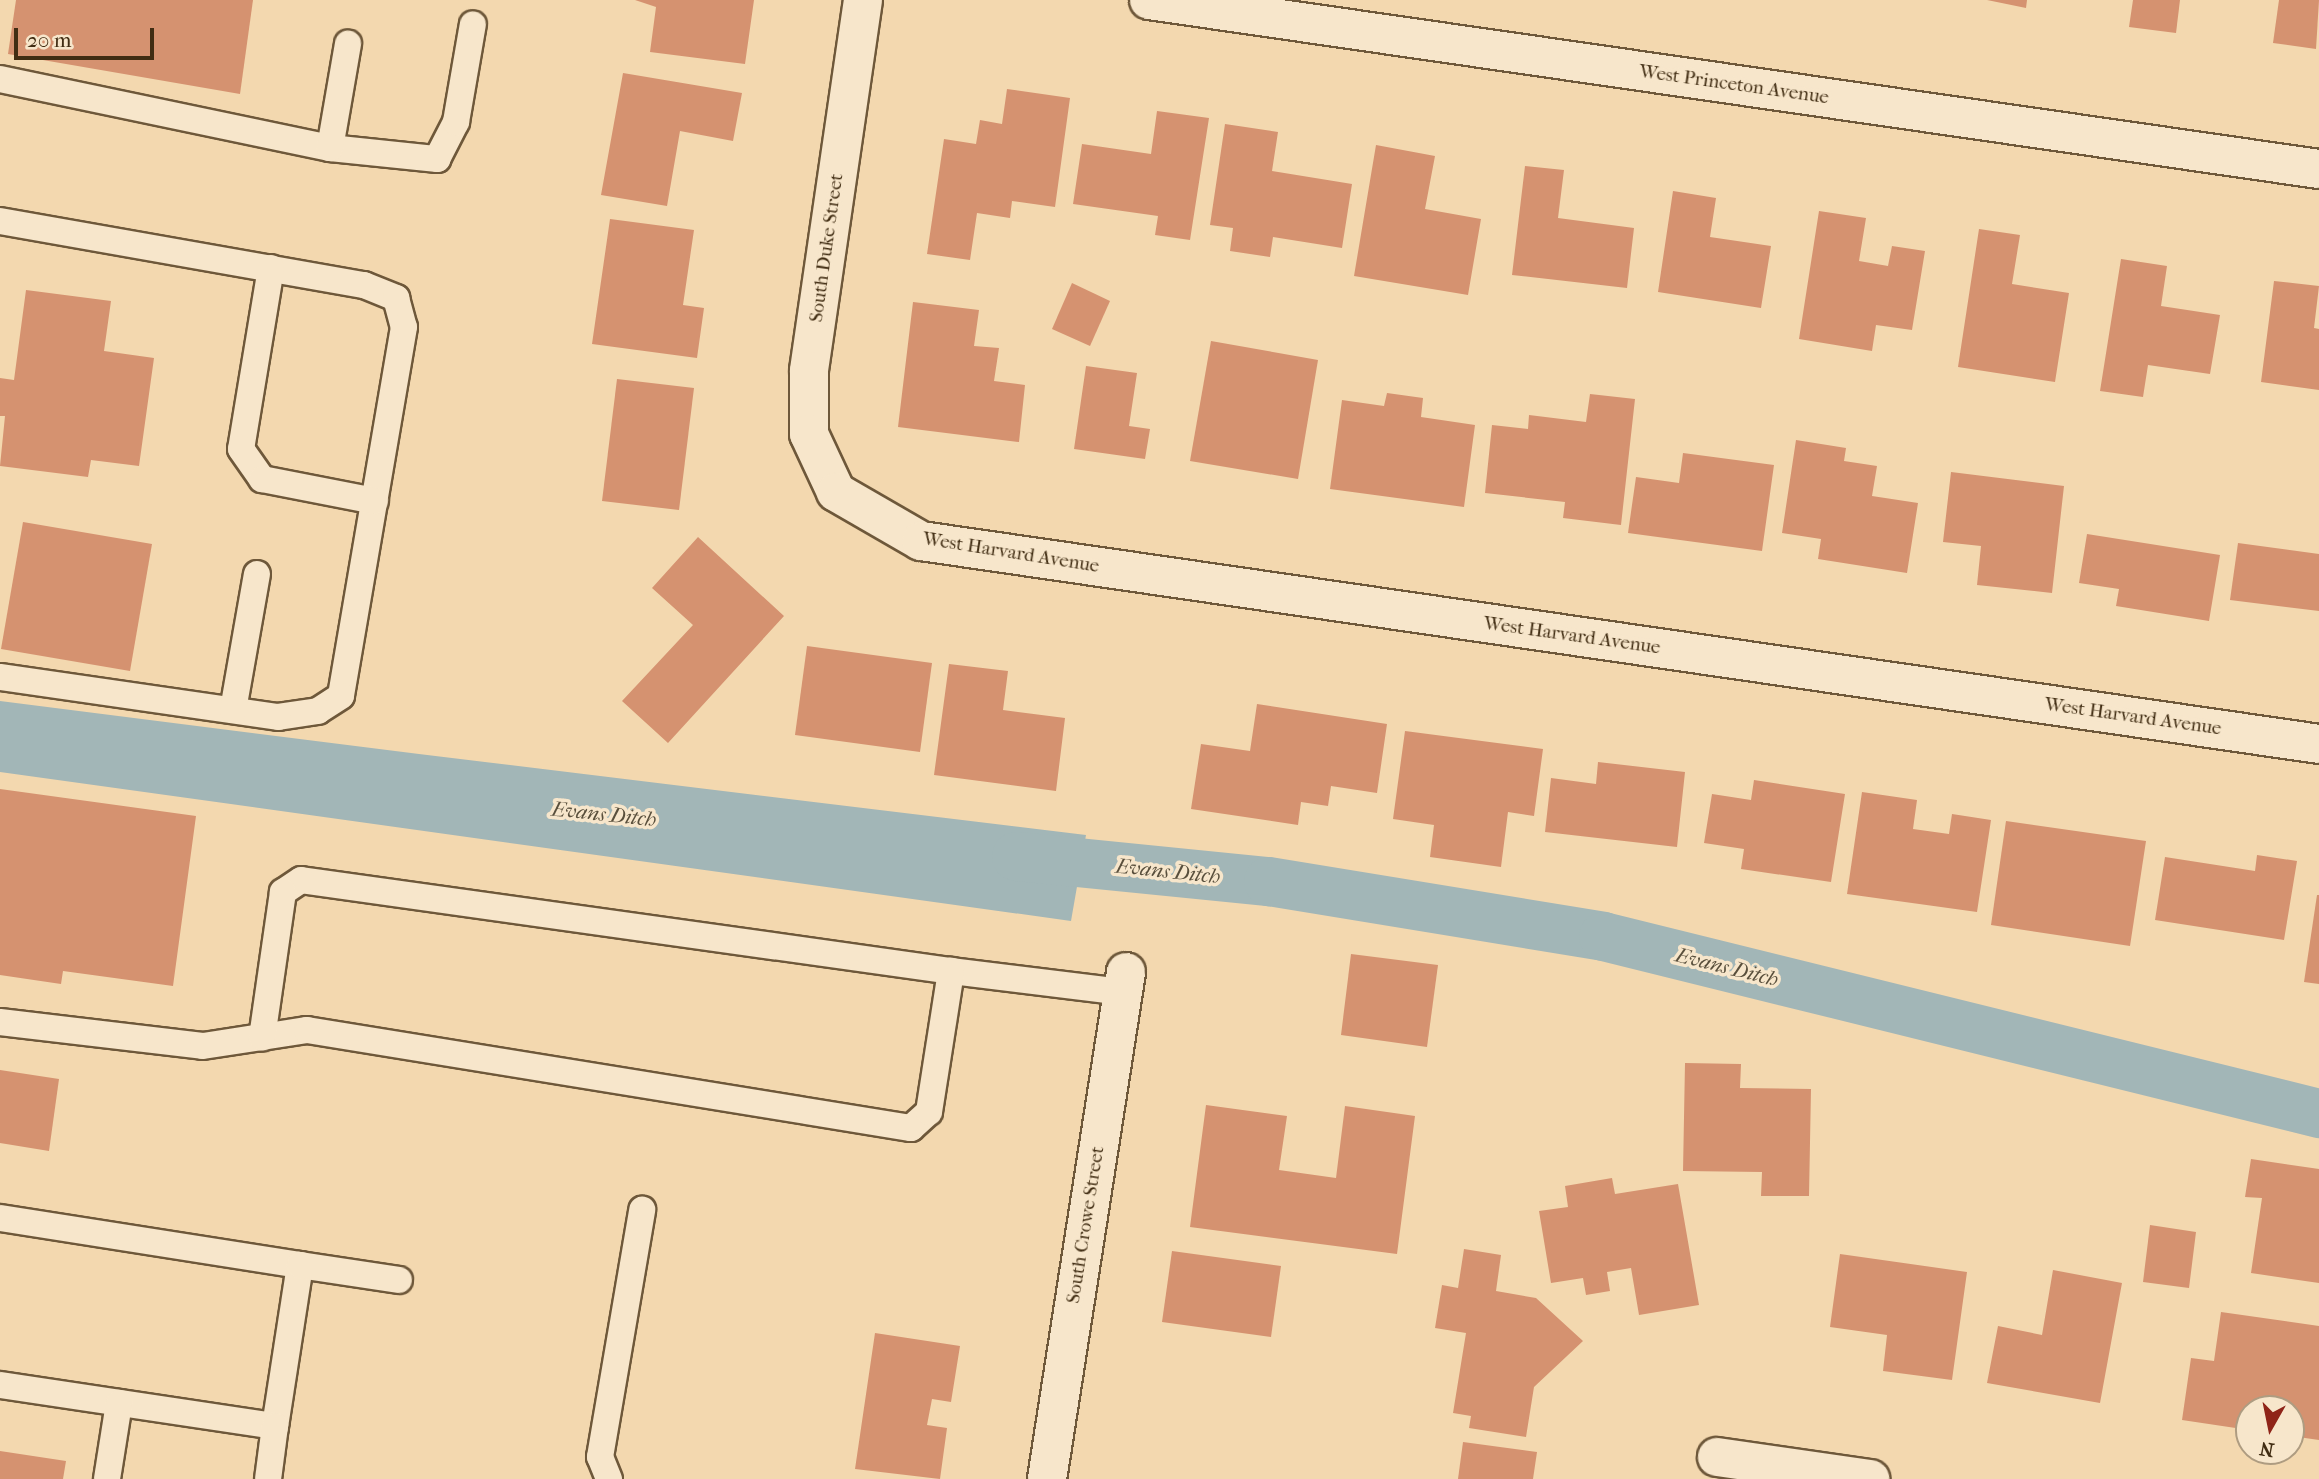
<!DOCTYPE html>
<style>
body{margin:0}
#map{position:relative;width:2319px;height:1479px;overflow:hidden;background:#f3d8af;font-family:"IM FELL French Canon",serif}
div>[style]{position:absolute}
.water>*{inset:0;background:#a2b6b7}
.canal>*{height:49px;margin:-24.5px;padding:0 24.5px;transform-origin:24.5px;border-radius:24.5px;background:#a2b6b7}
.building>*{inset:0;background:#d59270}
.roads{filter:drop-shadow(2px 0 #6e583a) drop-shadow(-2px 0 #6e583a) drop-shadow(0 2px #6e583a) drop-shadow(0 -2px #6e583a)}
.lane>*{height:26px;margin:-13px;padding:0 13px;transform-origin:13px;border-radius:13px;background:#f7e6cb}
.street>*{height:38px;margin:-19px;padding:0 19px;transform-origin:19px;border-radius:19px;background:#f7e6cb}
span{translate:-50% -50%;white-space:nowrap;text-align:center;line-height:1.15;-webkit-text-stroke:7px #f7e6cb;paint-order:stroke}
.street-label{font-size:19px;color:#412d13}
.water-label{font-size:21px;color:#594f3c;font-style:italic}
.north{position:absolute;left:2235px;top:1395px;width:70px;height:70px;box-sizing:border-box;background:#f7e6cb;border:2px solid #ae9c81;border-radius:50%;rotate:189deg;font-size:19px;font-weight:700;line-height:28px;text-align:center;color:#412d13}
.north::after{content:'';display:block;margin:auto;width:24px;height:32px;background:#8f2418;clip-path:polygon(50% 0,100% 100%,50% 72%,0 100%)}
.scale{position:absolute;left:14px;top:28px;width:140px;height:32px;box-sizing:border-box;border:4px solid #412d13;border-top:0;padding-left:9px;font-size:21px;line-height:24px;white-space:nowrap;color:#412d13;-webkit-text-stroke:5px #f7e6cb;paint-order:stroke}
</style>
<div id="map">
<div class="water">
<i style="clip-path:polygon(0 701px,419px 754px,1086px 835px,1071px 921px,0 772px)"></i>
</div>
<div class="canal">
<i style="left:1016px;top:856px;width:253px;rotate:5.7deg"></i>
<i style="left:1268px;top:881px;width:339px;rotate:9.3deg"></i>
<i style="left:1603px;top:936px;width:738px;rotate:13.89deg"></i>
</div>
<div class="building">
<i style="clip-path:polygon(16px 0,253px 0,240px 94px,8px 54px)"></i>
<i style="clip-path:polygon(635px 0,754px 0,745px 64px,650px 52px,656px 7px)"></i>
<i style="clip-path:polygon(1987px 0,2027px 0,2026px 8px)"></i>
<i style="clip-path:polygon(2133px 0,2180px 0,2176px 33px,2129px 27px)"></i>
<i style="clip-path:polygon(2279px 0,2319px 0,2316px 49px,2273px 43px)"></i>
<i style="clip-path:polygon(623px 73px,742px 93px,733px 141px,680px 131px,667px 206px,601px 195px)"></i>
<i style="clip-path:polygon(1007px 89px,1070px 98px,1055px 207px,1012px 201px,1010px 218px,977px 213px,970px 260px,927px 254px,944px 139px,976px 144px,980px 120px,1002px 124px)"></i>
<i style="clip-path:polygon(1157px 111px,1209px 118px,1190px 240px,1155px 235px,1158px 216px,1073px 204px,1082px 144px,1151px 154px)"></i>
<i style="clip-path:polygon(1225px 124px,1278px 132px,1272px 171px,1352px 184px,1342px 248px,1273px 237px,1270px 257px,1230px 251px,1233px 228px,1210px 225px)"></i>
<i style="clip-path:polygon(1376px 145px,1435px 156px,1425px 209px,1481px 219px,1468px 295px,1354px 276px)"></i>
<i style="clip-path:polygon(1525px 166px,1564px 170px,1558px 218px,1634px 228px,1627px 288px,1512px 275px)"></i>
<i style="clip-path:polygon(1673px 191px,1716px 198px,1710px 237px,1771px 246px,1761px 308px,1658px 292px)"></i>
<i style="clip-path:polygon(1819px 211px,1866px 218px,1859px 261px,1888px 266px,1892px 246px,1925px 251px,1912px 330px,1876px 325px,1872px 351px,1799px 339px)"></i>
<i style="clip-path:polygon(610px 219px,694px 230px,683px 305px,704px 308px,697px 358px,592px 344px)"></i>
<i style="clip-path:polygon(1979px 229px,2020px 235px,2012px 284px,2069px 293px,2055px 382px,1958px 367px)"></i>
<i style="clip-path:polygon(2121px 259px,2167px 266px,2161px 306px,2220px 315px,2210px 374px,2148px 365px,2143px 397px,2100px 391px)"></i>
<i style="clip-path:polygon(2274px 281px,2319px 286px,2314px 328px,2319px 329px,2319px 390px,2261px 382px)"></i>
<i style="clip-path:polygon(1072px 283px,1110px 301px,1090px 346px,1052px 329px)"></i>
<i style="clip-path:polygon(26px 290px,111px 301px,104px 351px,154px 358px,139px 466px,91px 460px,88px 477px,0 466px,5px 416px,0 416px,0 378px,14px 380px)"></i>
<i style="clip-path:polygon(913px 302px,979px 310px,974px 346px,999px 348px,994px 381px,1025px 385px,1019px 442px,898px 427px)"></i>
<i style="clip-path:polygon(1211px 341px,1318px 360px,1298px 479px,1190px 461px)"></i>
<i style="clip-path:polygon(1086px 366px,1137px 373px,1129px 426px,1150px 429px,1145px 459px,1074px 449px)"></i>
<i style="clip-path:polygon(617px 379px,694px 388px,679px 510px,602px 501px)"></i>
<i style="clip-path:polygon(1387px 393px,1423px 398px,1421px 417px,1475px 425px,1464px 507px,1330px 489px,1342px 400px,1384px 406px)"></i>
<i style="clip-path:polygon(1590px 394px,1635px 399px,1621px 525px,1563px 518px,1565px 502px,1485px 493px,1492px 425px,1528px 429px,1529px 415px,1586px 422px)"></i>
<i style="clip-path:polygon(1796px 440px,1846px 448px,1844px 461px,1877px 466px,1872px 496px,1918px 503px,1907px 573px,1818px 559px,1821px 539px,1782px 533px)"></i>
<i style="clip-path:polygon(1683px 453px,1774px 465px,1762px 551px,1628px 533px,1636px 477px,1679px 483px)"></i>
<i style="clip-path:polygon(1951px 472px,2064px 486px,2052px 593px,1977px 585px,1981px 546px,1943px 542px)"></i>
<i style="clip-path:polygon(23px 522px,152px 544px,130px 671px,1px 649px)"></i>
<i style="clip-path:polygon(2087px 534px,2220px 555px,2209px 621px,2116px 606px,2119px 589px,2079px 583px)"></i>
<i style="clip-path:polygon(698px 537px,784px 616px,668px 743px,622px 701px,693px 625px,652px 588px)"></i>
<i style="clip-path:polygon(2238px 543px,2319px 554px,2319px 611px,2230px 600px)"></i>
<i style="clip-path:polygon(807px 646px,932px 663px,920px 752px,795px 735px)"></i>
<i style="clip-path:polygon(949px 664px,1008px 671px,1003px 710px,1065px 718px,1056px 791px,934px 775px)"></i>
<i style="clip-path:polygon(1257px 704px,1387px 724px,1377px 793px,1331px 786px,1328px 806px,1301px 802px,1298px 825px,1191px 809px,1201px 744px,1250px 751px)"></i>
<i style="clip-path:polygon(1405px 731px,1543px 749px,1534px 816px,1508px 812px,1501px 867px,1430px 857px,1434px 825px,1393px 819px)"></i>
<i style="clip-path:polygon(1598px 762px,1685px 772px,1677px 847px,1545px 832px,1551px 778px,1596px 784px)"></i>
<i style="clip-path:polygon(1754px 780px,1845px 794px,1831px 882px,1741px 869px,1744px 849px,1704px 843px,1712px 794px,1751px 800px)"></i>
<i style="clip-path:polygon(0 789px,196px 816px,173px 986px,63px 971px,61px 984px,0 975px)"></i>
<i style="clip-path:polygon(1862px 792px,1917px 800px,1913px 829px,1949px 834px,1952px 814px,1991px 820px,1977px 912px,1847px 894px)"></i>
<i style="clip-path:polygon(2006px 821px,2146px 841px,2130px 946px,1991px 925px)"></i>
<i style="clip-path:polygon(2257px 855px,2297px 861px,2284px 940px,2155px 920px,2165px 857px,2255px 871px)"></i>
<i style="clip-path:polygon(2317px 895px,2319px 895px,2319px 984px,2304px 982px)"></i>
<i style="clip-path:polygon(1351px 954px,1438px 965px,1427px 1047px,1341px 1035px)"></i>
<i style="clip-path:polygon(1685px 1063px,1741px 1064px,1740px 1088px,1811px 1089px,1809px 1196px,1761px 1196px,1762px 1172px,1683px 1171px)"></i>
<i style="clip-path:polygon(0 1070px,59px 1079px,49px 1151px,0 1143px)"></i>
<i style="clip-path:polygon(1206px 1105px,1287px 1116px,1279px 1170px,1336px 1178px,1345px 1106px,1415px 1116px,1397px 1254px,1190px 1227px)"></i>
<i style="clip-path:polygon(2251px 1159px,2319px 1169px,2319px 1283px,2251px 1273px,2262px 1198px,2245px 1197px)"></i>
<i style="clip-path:polygon(1612px 1178px,1615px 1194px,1678px 1184px,1699px 1305px,1639px 1315px,1631px 1268px,1607px 1272px,1610px 1291px,1586px 1295px,1583px 1278px,1551px 1283px,1539px 1211px,1568px 1207px,1565px 1186px)"></i>
<i style="clip-path:polygon(2150px 1225px,2196px 1232px,2189px 1288px,2143px 1282px)"></i>
<i style="clip-path:polygon(1464px 1249px,1501px 1255px,1496px 1291px,1536px 1298px,1583px 1341px,1534px 1387px,1526px 1437px,1469px 1428px,1471px 1416px,1453px 1413px,1466px 1333px,1435px 1328px,1442px 1285px,1458px 1288px)"></i>
<i style="clip-path:polygon(1172px 1251px,1281px 1266px,1271px 1337px,1162px 1322px)"></i>
<i style="clip-path:polygon(1840px 1254px,1967px 1272px,1952px 1380px,1883px 1371px,1887px 1335px,1830px 1327px)"></i>
<i style="clip-path:polygon(2053px 1270px,2122px 1283px,2100px 1403px,1987px 1383px,1998px 1326px,2042px 1335px)"></i>
<i style="clip-path:polygon(2221px 1312px,2319px 1326px,2319px 1440px,2291px 1436px,2291px 1409px,2249px 1409px,2249px 1430px,2182px 1420px,2191px 1358px,2214px 1361px)"></i>
<i style="clip-path:polygon(875px 1333px,960px 1346px,951px 1402px,932px 1399px,927px 1425px,947px 1428px,940px 1479px,855px 1469px)"></i>
<i style="clip-path:polygon(1463px 1442px,1537px 1452px,1533px 1479px,1458px 1479px)"></i>
<i style="clip-path:polygon(0 1451px,66px 1461px,63px 1479px,0 1479px)"></i>
</div>
<div class="roads">
<div class="lane">
<i style="left:0;top:79px;width:337px;rotate:11.8deg"></i>
<i style="left:330px;top:148px;width:108px;rotate:5.9deg"></i>
<i style="left:437px;top:159px;width:42px;rotate:-62.8deg"></i>
<i style="left:456px;top:122px;width:99px;rotate:-80.2deg"></i>
<i style="left:330px;top:148px;width:106px;rotate:-80.2deg"></i>
<i style="left:0;top:221px;width:370px;rotate:10deg"></i>
<i style="left:364px;top:285px;width:35px;rotate:22deg"></i>
<i style="left:396px;top:298px;width:30px;rotate:75deg"></i>
<i style="left:404px;top:327px;width:374px;rotate:99.7deg"></i>
<i style="left:341px;top:696px;width:27px;rotate:147deg"></i>
<i style="left:318px;top:711px;width:40px;rotate:171.5deg"></i>
<i style="left:278px;top:717px;width:281px;rotate:-171.8deg"></i>
<i style="left:271px;top:268px;width:183px;rotate:99.4deg"></i>
<i style="left:241px;top:449px;width:37px;rotate:55deg"></i>
<i style="left:262px;top:479px;width:115px;rotate:11deg"></i>
<i style="left:233px;top:710px;width:138px;rotate:-80deg"></i>
<i style="left:951px;top:971px;width:173px;rotate:7deg"></i>
<i style="left:0;top:1022px;width:204px;rotate:6.7deg"></i>
<i style="left:203px;top:1046px;width:60px;rotate:-8.7deg"></i>
<i style="left:262px;top:1037px;width:46px;rotate:-8.8deg"></i>
<i style="left:307px;top:1030px;width:612px;rotate:9.22deg"></i>
<i style="left:911px;top:1128px;width:24px;rotate:-42deg"></i>
<i style="left:929px;top:1112px;width:143px;rotate:-81.1deg"></i>
<i style="left:951px;top:971px;width:656px;rotate:-172.03deg"></i>
<i style="left:301px;top:880px;width:22px;rotate:146deg"></i>
<i style="left:283px;top:892px;width:147px;rotate:98.2deg"></i>
<i style="left:0;top:1218px;width:304px;rotate:8.9deg"></i>
<i style="left:300px;top:1265px;width:163px;rotate:98.8deg"></i>
<i style="left:300px;top:1265px;width:100px;rotate:8.6deg"></i>
<i style="left:0;top:1385px;width:278px;rotate:8.5deg"></i>
<i style="left:275px;top:1426px;width:53px;rotate:97.5deg"></i>
<i style="left:107px;top:1479px;width:77px;rotate:-81deg"></i>
<i style="left:609px;top:1479px;width:24px;rotate:-112deg"></i>
<i style="left:600px;top:1457px;width:251px;rotate:-80.3deg"></i>
</div>
<div class="street">
<i style="left:863px;top:0;width:375px;rotate:98.3deg"></i>
<i style="left:809px;top:371px;width:63px;rotate:90deg"></i>
<i style="left:809px;top:434px;width:64px;rotate:65deg"></i>
<i style="left:836px;top:492px;width:98px;rotate:30deg"></i>
<i style="left:921px;top:541px;width:1413px;rotate:8.26deg"></i>
<i style="left:1149px;top:0;width:1182px;rotate:8.22deg"></i>
<i style="left:1717px;top:1457px;width:155px;rotate:8.2deg"></i>
<i style="left:1047px;top:1479px;width:513px;rotate:-81.14deg"></i>
</div>
</div>
<div class="street-label">
<span style="left:1734px;top:85px;rotate:8deg">West Princeton Avenue</span>
<span style="left:827px;top:248px;rotate:-82deg">South Duke Street</span>
<span style="left:1011px;top:553px;rotate:9deg">West Harvard Avenue</span>
<span style="left:1572px;top:636px;rotate:8deg">West Harvard Avenue</span>
<span style="left:2133px;top:717px;rotate:8deg">West Harvard Avenue</span>
<span style="left:1086px;top:1225px;rotate:-81deg">South Crowe Street</span>
</div>
<div class="water-label">
<span style="left:604px;top:814px;rotate:6deg">Evans Ditch</span>
<span style="left:1168px;top:871px;rotate:6deg">Evans Ditch</span>
<span style="left:1727px;top:967px;rotate:14deg">Evans Ditch</span>
</div>
<div class="north">N</div>
<div class="scale">20 m</div>
</div>
